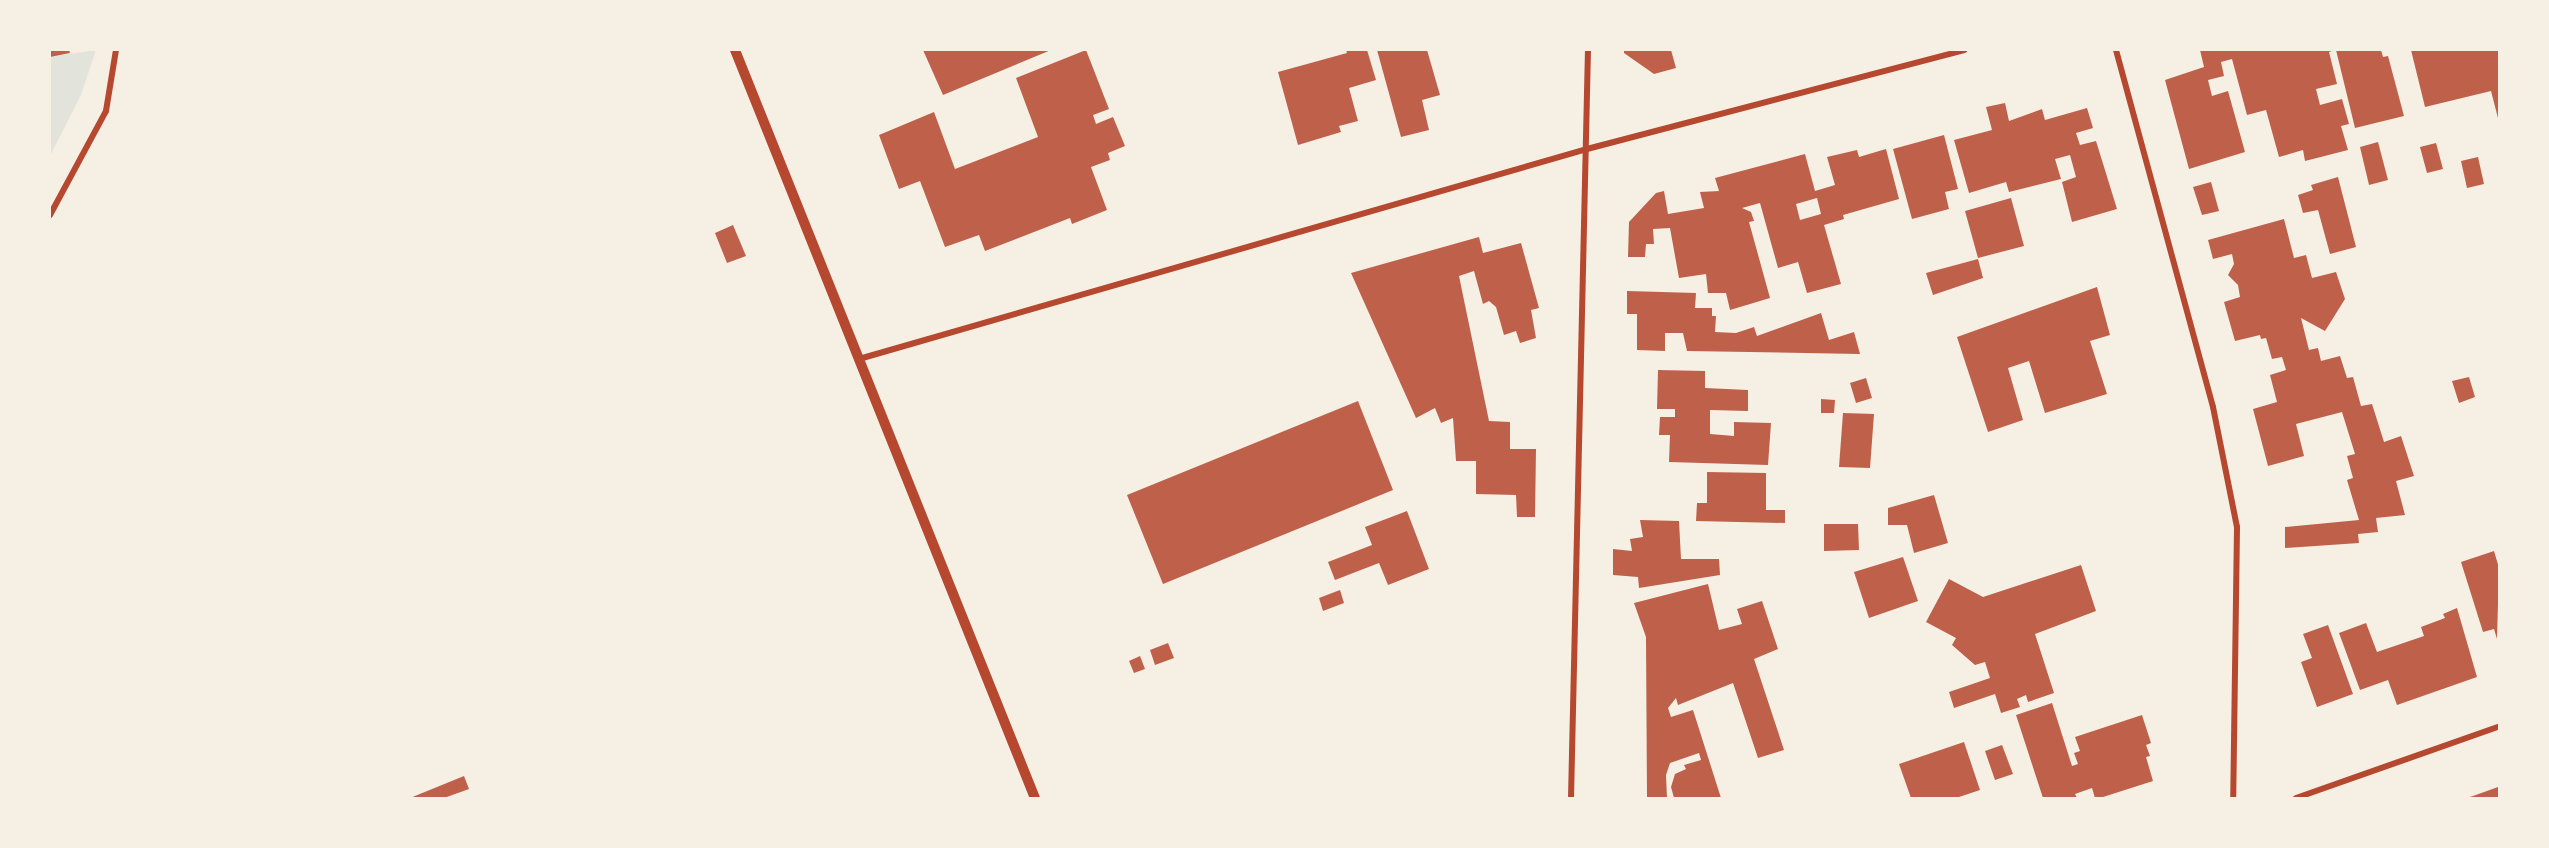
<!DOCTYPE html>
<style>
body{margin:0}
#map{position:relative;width:2549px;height:848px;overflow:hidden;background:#f6efe4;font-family:Figtree,sans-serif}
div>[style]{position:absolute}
.green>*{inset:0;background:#e2e4dc}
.building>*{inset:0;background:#bf614a}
.minor>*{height:6px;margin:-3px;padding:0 3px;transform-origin:3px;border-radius:3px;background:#b5482f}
.tertiary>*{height:10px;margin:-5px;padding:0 5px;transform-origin:5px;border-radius:5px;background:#b5482f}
span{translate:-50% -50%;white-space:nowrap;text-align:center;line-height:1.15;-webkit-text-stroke:4.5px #f6efe4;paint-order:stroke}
.frame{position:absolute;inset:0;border:51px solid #f6efe4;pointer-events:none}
</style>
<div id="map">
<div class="green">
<i style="clip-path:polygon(96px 50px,81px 95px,50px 156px,50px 57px)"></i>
</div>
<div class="building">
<i style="clip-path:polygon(50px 50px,69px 50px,70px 53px,50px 57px)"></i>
<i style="clip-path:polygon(923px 50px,1051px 50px,943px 95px)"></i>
<i style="clip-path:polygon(1086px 50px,1109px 109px,1093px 115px,1096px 124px,1113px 117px,1125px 146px,1108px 153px,1110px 160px,1091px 167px,1107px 210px,1072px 224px,1070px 218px,985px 251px,979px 235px,945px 247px,920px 181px,899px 189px,879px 135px,934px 112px,955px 169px,1038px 137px,1016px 78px)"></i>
<i style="clip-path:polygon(1346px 50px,1367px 50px,1376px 80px,1349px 88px,1358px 121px,1339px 126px,1341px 132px,1298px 145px,1278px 72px,1347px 53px)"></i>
<i style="clip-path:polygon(1377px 50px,1427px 50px,1440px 95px,1422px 100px,1429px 130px,1401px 137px)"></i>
<i style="clip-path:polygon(1624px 50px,1671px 50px,1676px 68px,1654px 74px,1624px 53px)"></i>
<i style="clip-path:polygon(2200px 50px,2335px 50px,2329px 52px,2337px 84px,2316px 89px,2320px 105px,2342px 99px,2349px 124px,2341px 126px,2348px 150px,2305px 161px,2303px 150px,2279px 157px,2266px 110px,2247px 115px,2232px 59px,2221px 62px,2224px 76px,2208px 80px,2212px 96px,2228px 91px,2245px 152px,2189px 169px,2165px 80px,2204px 67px)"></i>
<i style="clip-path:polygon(2336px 50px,2381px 50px,2383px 57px,2388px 56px,2404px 116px,2355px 128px)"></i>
<i style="clip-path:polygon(2411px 50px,2499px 50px,2499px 122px,2491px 91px,2425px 107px)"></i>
<i style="clip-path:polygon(2005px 103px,2009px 121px,2042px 109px,2045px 120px,2087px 108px,2093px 128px,2076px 133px,2080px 145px,2096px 141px,2117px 209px,2072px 222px,2062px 182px,2076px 177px,2070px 155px,2055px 159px,2061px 179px,2009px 192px,2006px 182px,1969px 193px,1954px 140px,1992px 130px,1986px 107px)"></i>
<i style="clip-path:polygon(1944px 135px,1958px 189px,1945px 192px,1949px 209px,1912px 219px,1893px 149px)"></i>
<i style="clip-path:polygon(2378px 142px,2388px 180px,2369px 185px,2360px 147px)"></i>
<i style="clip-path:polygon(2436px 143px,2443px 169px,2427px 173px,2420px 147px)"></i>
<i style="clip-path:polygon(evenodd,1886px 149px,1899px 199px,1843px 215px,1844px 219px,1824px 225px,1841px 284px,1807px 293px,1798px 262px,1778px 268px,1760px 203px,1742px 208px,1751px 212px,1754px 221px,1749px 222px,1770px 298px,1730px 310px,1726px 293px,1708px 293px,1706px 274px,1679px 278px,1670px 228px,1653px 229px,1654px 244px,1646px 244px,1645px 257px,1628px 257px,1629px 222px,1656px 193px,1664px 191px,1668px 214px,1704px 208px,1700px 192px,1719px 191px,1715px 178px,1805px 154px,1815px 191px,1835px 185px,1827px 157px,1857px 150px,1859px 157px,1886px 149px,1817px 198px,1821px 214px,1800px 220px,1796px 204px,1817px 198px)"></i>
<i style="clip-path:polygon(2478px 157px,2484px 184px,2467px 188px,2461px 161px)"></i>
<i style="clip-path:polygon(2338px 177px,2356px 247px,2330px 254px,2318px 210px,2303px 213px,2298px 195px,2313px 190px,2311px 185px)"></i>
<i style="clip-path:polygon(2211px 182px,2219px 211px,2202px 215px,2193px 187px)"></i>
<i style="clip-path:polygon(2011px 198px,2024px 246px,1978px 258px,1965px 211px)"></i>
<i style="clip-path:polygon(2284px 219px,2294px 258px,2306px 255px,2312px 278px,2336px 272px,2345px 299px,2325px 331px,2301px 318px,2309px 350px,2318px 348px,2321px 361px,2340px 356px,2347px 378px,2353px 377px,2361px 406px,2372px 404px,2384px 442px,2401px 436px,2414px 476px,2396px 481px,2405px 515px,2376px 518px,2378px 532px,2358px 534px,2359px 543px,2285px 548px,2285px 527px,2359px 520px,2347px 480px,2353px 478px,2347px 456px,2355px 454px,2342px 412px,2296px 424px,2304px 456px,2268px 466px,2253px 409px,2277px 402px,2270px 375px,2286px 370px,2282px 357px,2272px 359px,2266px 338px,2261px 339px,2260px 335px,2235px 341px,2224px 302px,2240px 297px,2238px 285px,2228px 275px,2234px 264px,2232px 254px,2213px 259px,2208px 240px)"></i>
<i style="clip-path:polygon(733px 225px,746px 256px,727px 263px,715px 233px)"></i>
<i style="clip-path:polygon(1479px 237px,1483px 253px,1521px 243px,1539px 308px,1531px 310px,1536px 338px,1520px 343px,1516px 331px,1504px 335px,1496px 307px,1489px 301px,1483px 304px,1474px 271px,1459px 276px,1489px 421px,1510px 422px,1510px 449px,1536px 449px,1535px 517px,1517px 517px,1516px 495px,1476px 494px,1476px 461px,1456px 461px,1453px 418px,1441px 423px,1435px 408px,1416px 418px,1351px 273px)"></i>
<i style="clip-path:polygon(1978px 259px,1983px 278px,1933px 295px,1926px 273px)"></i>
<i style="clip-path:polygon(2097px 287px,2110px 335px,2090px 341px,2107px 394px,2045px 413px,2029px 361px,2008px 368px,2023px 420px,1988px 432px,1957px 337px)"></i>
<i style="clip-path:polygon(1627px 291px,1696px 293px,1695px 308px,1712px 308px,1712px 316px,1716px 316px,1715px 332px,1736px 333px,1754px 327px,1757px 336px,1821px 313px,1829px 340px,1854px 332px,1860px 354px,1687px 351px,1683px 333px,1665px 333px,1665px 351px,1637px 350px,1637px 314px,1627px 314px)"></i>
<i style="clip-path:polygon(1658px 370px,1705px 371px,1705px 388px,1748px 390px,1748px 411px,1710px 410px,1710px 434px,1734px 436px,1734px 422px,1771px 423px,1768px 465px,1669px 462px,1670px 435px,1659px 435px,1660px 417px,1675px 417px,1675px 409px,1657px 409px)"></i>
<i style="clip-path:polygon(2469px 377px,2475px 397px,2459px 403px,2452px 381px)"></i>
<i style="clip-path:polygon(1866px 378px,1872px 398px,1856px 403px,1850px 383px)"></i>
<i style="clip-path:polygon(1821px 399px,1835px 400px,1834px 413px,1821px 413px)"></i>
<i style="clip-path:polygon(1358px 401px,1393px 490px,1163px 584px,1127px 495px)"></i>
<i style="clip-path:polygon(1843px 413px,1874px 414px,1870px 468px,1839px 467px)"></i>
<i style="clip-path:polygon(1707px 472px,1766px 473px,1766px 510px,1785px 510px,1785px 523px,1696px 521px,1697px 503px,1707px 503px)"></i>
<i style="clip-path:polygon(1934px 495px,1948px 543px,1914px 553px,1907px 525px,1888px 525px,1888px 508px)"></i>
<i style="clip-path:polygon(1407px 511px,1429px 569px,1388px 585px,1379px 563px,1335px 580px,1328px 562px,1372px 545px,1365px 527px)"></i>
<i style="clip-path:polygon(1640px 520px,1679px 521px,1681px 559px,1719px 559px,1720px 575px,1639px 588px,1638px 577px,1613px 575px,1613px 549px,1632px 551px,1630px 539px,1643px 537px)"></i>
<i style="clip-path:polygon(1824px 524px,1858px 524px,1859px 550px,1824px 551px)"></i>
<i style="clip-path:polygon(2494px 551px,2499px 568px,2497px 639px,2494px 629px,2483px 632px,2461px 562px)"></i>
<i style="clip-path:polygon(1903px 557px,1918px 601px,1869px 618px,1854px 572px)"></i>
<i style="clip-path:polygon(2081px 565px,2096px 611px,2035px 634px,2054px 693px,2028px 702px,2026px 695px,2017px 699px,2020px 707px,2001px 713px,1995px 694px,1954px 708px,1949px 692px,1990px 678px,1985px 662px,1975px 665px,1952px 645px,1956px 638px,1926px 622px,1949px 579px,1983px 597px)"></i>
<i style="clip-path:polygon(1708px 584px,1719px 630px,1742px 624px,1737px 609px,1762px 601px,1778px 649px,1754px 659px,1784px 750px,1758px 758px,1733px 683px,1678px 705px,1676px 698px,1668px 708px,1671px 717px,1693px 710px,1721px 798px,1674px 798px,1671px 787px,1675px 774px,1686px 769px,1684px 765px,1701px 760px,1699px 753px,1670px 763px,1666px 775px,1667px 798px,1647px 798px,1646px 637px,1634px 603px)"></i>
<i style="clip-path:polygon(1340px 590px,1344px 603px,1323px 611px,1319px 598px)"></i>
<i style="clip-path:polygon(2457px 608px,2477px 677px,2397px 705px,2388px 680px,2360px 690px,2339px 633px,2366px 623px,2377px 652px,2424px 636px,2421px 627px,2445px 618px,2443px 614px)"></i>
<i style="clip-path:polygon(2328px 625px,2353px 694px,2317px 707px,2301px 662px,2312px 658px,2303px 634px)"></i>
<i style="clip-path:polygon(1168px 643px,1174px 658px,1155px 665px,1150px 650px)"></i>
<i style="clip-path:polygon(1140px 656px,1145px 669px,1134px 673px,1129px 661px)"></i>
<i style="clip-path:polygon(2052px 703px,2072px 766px,2078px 764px,2074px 753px,2080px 751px,2075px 737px,2142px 715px,2151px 743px,2146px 745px,2150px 756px,2146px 757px,2153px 781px,2100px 798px,2095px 798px,2092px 788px,2075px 794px,2077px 798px,2043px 798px,2016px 715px)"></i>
<i style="clip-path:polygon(1964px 742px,1980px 790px,1956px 798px,1911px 798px,1899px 764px)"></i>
<i style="clip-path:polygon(2002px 745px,2013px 774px,1995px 780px,1985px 751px)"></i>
<i style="clip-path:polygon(464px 776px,469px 789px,444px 798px,410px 798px)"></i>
<i style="clip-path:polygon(2498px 787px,2499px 798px,2466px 798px,2473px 796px)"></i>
</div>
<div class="minor">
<i style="left:2116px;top:50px;width:370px;rotate:74.8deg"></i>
<i style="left:2213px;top:407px;width:122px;rotate:78.7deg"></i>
<i style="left:2237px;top:527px;width:271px;rotate:90.8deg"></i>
<i style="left:50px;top:215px;width:118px;rotate:-61.7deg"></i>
<i style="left:106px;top:111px;width:62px;rotate:-80.7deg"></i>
<i style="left:859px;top:359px;width:758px;rotate:-16.09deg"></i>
<i style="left:1587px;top:149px;width:390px;rotate:-14.7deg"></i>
<i style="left:1571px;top:798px;width:748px;rotate:-88.7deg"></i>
<i style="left:2296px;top:798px;width:216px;rotate:-19.4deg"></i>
</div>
<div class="tertiary">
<i style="left:735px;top:50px;width:806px;rotate:68.15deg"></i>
</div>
<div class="frame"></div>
</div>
